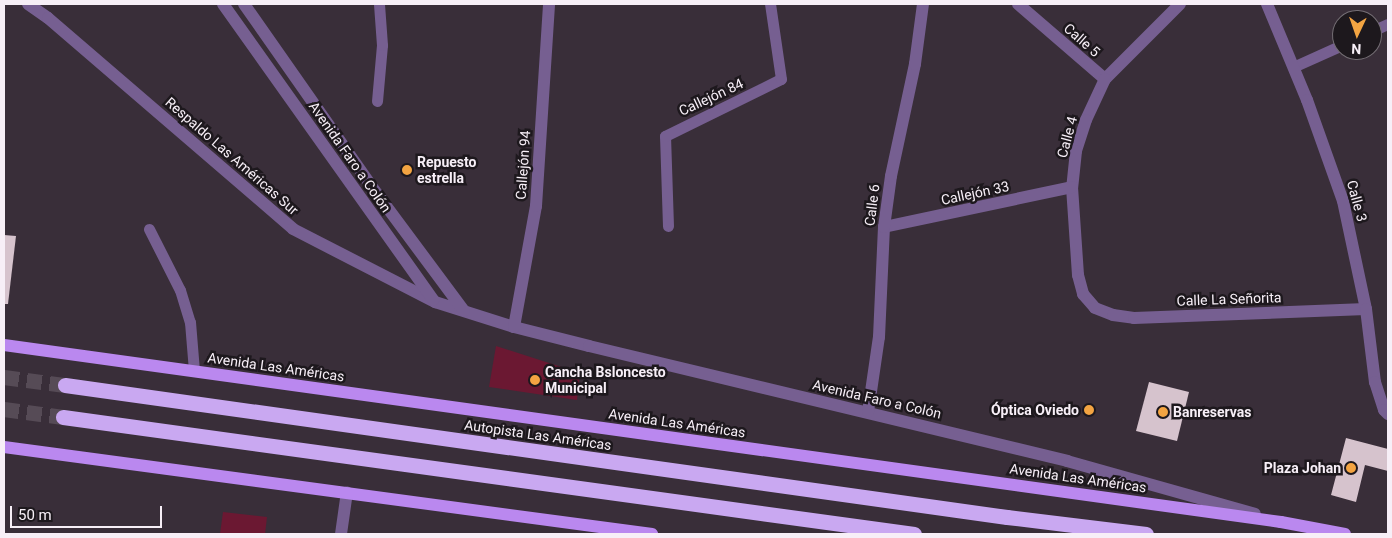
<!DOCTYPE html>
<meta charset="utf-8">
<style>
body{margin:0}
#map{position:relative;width:1392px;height:538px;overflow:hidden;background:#392e39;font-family:Roboto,sans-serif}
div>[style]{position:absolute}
.green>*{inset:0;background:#6b1832}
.building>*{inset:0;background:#d6c3cd}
.motorway-tunnel>*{height:15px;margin-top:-7.5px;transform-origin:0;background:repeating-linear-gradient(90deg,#564b56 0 15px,transparent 0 23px)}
.service>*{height:11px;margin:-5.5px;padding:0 5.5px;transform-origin:5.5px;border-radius:5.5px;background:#765f91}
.minor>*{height:12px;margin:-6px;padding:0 6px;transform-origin:6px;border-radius:6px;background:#765f91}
.primary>*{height:12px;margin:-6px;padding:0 6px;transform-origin:6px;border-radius:6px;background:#ba88ef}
.motorway>*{height:15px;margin:-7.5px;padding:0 7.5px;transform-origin:7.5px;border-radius:7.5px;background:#c9a8f1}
.dots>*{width:14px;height:14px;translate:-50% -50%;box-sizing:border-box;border:2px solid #1d181d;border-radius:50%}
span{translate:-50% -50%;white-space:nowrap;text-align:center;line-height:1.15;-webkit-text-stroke:5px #1d181d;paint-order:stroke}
.street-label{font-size:14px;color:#f7eff7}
.poi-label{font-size:14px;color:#f7eff7;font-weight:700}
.left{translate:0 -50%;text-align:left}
.right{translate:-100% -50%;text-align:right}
.frame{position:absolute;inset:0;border:5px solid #f7eff7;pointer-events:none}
.north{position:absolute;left:1332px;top:10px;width:50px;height:50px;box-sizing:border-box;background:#1d181d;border:1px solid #746e74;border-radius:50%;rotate:183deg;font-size:14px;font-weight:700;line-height:20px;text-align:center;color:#f7eff7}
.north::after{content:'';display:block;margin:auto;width:18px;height:22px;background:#f3a442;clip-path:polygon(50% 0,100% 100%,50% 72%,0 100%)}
.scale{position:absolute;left:10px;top:506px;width:152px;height:22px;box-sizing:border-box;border:2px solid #f7eff7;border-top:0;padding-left:6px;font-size:15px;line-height:18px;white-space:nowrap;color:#f7eff7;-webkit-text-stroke:4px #1d181d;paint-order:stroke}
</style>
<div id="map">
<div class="green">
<i style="clip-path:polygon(496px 346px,580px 373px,577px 400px,489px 387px)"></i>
<i style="clip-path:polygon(223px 512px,267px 517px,265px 534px,220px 534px)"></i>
</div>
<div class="building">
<i style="clip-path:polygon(4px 235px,16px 236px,8px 304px,4px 304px)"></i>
<i style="clip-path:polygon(1149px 382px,1189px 392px,1177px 441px,1136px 431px)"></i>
<i style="clip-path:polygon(1346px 438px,1388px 449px,1388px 471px,1365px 465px,1356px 502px,1331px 495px)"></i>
</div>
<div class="motorway-tunnel">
<i style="left:4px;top:377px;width:62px;rotate:7.5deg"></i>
<i style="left:4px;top:409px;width:60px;rotate:7.7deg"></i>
</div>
<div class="service">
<i style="left:1372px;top:31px;width:17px;rotate:-24deg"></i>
<i style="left:1293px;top:67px;width:54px;rotate:-24.2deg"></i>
<i style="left:377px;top:101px;width:56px;rotate:-84.9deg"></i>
<i style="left:382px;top:45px;width:41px;rotate:-94.2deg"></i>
<i style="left:668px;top:226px;width:90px;rotate:-91.9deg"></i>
<i style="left:665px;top:136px;width:129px;rotate:-26.2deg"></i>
<i style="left:781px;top:79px;width:76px;rotate:-98.3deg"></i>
<i style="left:149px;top:229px;width:68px;rotate:63.1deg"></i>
<i style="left:180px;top:290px;width:34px;rotate:73deg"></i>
<i style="left:190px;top:322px;width:49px;rotate:85.3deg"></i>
</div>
<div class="minor">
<i style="left:28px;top:4px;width:24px;rotate:35deg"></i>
<i style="left:48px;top:18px;width:323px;rotate:40.7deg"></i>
<i style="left:293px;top:229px;width:160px;rotate:27.2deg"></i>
<i style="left:435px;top:302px;width:83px;rotate:17.6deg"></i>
<i style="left:514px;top:327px;width:77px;rotate:14.2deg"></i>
<i style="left:589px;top:346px;width:492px;rotate:13.5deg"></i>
<i style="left:1067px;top:461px;width:195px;rotate:15.7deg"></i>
<i style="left:223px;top:4px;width:363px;rotate:54.6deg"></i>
<i style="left:244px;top:4px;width:223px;rotate:55deg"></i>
<i style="left:372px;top:187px;width:154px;rotate:53.4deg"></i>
<i style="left:1018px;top:4px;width:115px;rotate:40.8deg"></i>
<i style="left:1180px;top:4px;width:106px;rotate:135deg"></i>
<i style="left:1105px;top:79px;width:45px;rotate:114.9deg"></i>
<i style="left:1086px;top:120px;width:33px;rotate:108deg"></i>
<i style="left:1076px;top:151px;width:36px;rotate:96deg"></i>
<i style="left:1072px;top:187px;width:88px;rotate:86.1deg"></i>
<i style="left:1078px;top:275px;width:20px;rotate:75deg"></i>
<i style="left:1083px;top:294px;width:18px;rotate:49deg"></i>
<i style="left:1095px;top:308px;width:19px;rotate:21deg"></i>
<i style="left:1113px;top:315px;width:21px;rotate:8deg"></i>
<i style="left:1134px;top:318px;width:232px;rotate:-2.2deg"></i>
<i style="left:1267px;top:4px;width:104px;rotate:67.4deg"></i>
<i style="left:1307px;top:100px;width:107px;rotate:70.4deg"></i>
<i style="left:1343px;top:201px;width:110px;rotate:78deg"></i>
<i style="left:1366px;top:309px;width:74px;rotate:83deg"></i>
<i style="left:1375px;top:382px;width:29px;rotate:72deg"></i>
<i style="left:1384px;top:410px;width:6px;rotate:45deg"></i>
<i style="left:884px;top:227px;width:192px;rotate:-12deg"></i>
<i style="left:514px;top:327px;width:123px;rotate:-79.7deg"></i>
<i style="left:536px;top:206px;width:202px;rotate:-86.3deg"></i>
<i style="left:868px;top:412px;width:76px;rotate:-81.7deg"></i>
<i style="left:879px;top:337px;width:110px;rotate:-87.4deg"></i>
<i style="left:884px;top:227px;width:51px;rotate:-82.2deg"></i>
<i style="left:891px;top:176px;width:115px;rotate:-77.9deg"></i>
<i style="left:915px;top:64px;width:61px;rotate:-82.4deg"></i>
<i style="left:341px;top:534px;width:42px;rotate:-81.9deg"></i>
</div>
<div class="primary">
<i style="left:4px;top:345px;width:1289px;rotate:7.89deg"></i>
<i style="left:1281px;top:522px;width:65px;rotate:10.6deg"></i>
<i style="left:4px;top:447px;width:654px;rotate:7.65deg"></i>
</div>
<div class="motorway">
<i style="left:65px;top:385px;width:951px;rotate:7.98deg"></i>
<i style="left:1007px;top:517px;width:140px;rotate:7deg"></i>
<i style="left:63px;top:417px;width:859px;rotate:7.83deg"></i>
</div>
<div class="dots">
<i style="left:407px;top:170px;background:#f3a442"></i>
<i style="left:535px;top:380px;background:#f3a442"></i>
<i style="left:1089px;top:410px;background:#f3a442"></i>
<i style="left:1163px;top:412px;background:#f3a442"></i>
<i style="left:1351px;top:468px;background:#f3a442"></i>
</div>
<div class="street-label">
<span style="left:1082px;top:40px;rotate:41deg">Calle 5</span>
<span style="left:711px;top:97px;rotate:-25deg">Callejón 84</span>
<span style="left:1067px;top:137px;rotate:-75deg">Calle 4</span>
<span style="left:232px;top:156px;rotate:41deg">Respaldo Las Américas Sur</span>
<span style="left:350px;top:157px;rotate:55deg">Avenida Faro a Colón</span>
<span style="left:523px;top:165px;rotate:-86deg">Callejón 94</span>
<span style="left:975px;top:193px;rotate:-12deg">Callejón 33</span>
<span style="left:1357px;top:201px;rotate:75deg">Calle 3</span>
<span style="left:872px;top:205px;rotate:-83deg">Calle 6</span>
<span style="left:1229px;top:299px;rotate:-2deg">Calle La Señorita</span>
<span style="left:276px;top:367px;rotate:8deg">Avenida Las Américas</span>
<span style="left:877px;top:399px;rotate:13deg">Avenida Faro a Colón</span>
<span style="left:677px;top:423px;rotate:8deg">Avenida Las Américas</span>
<span style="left:538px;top:435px;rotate:8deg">Autopista Las Américas</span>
<span style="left:1078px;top:478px;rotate:8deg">Avenida Las Américas</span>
</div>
<div class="poi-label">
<span class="left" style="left:417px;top:170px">Repuesto<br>estrella</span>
<span class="left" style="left:545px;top:380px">Cancha Bsloncesto<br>Municipal</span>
<span class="right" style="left:1079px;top:410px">Óptica Oviedo</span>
<span class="left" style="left:1173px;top:412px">Banreservas</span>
<span class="right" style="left:1341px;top:468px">Plaza Johan</span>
</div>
<div class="frame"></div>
<div class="north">N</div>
<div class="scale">50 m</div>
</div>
